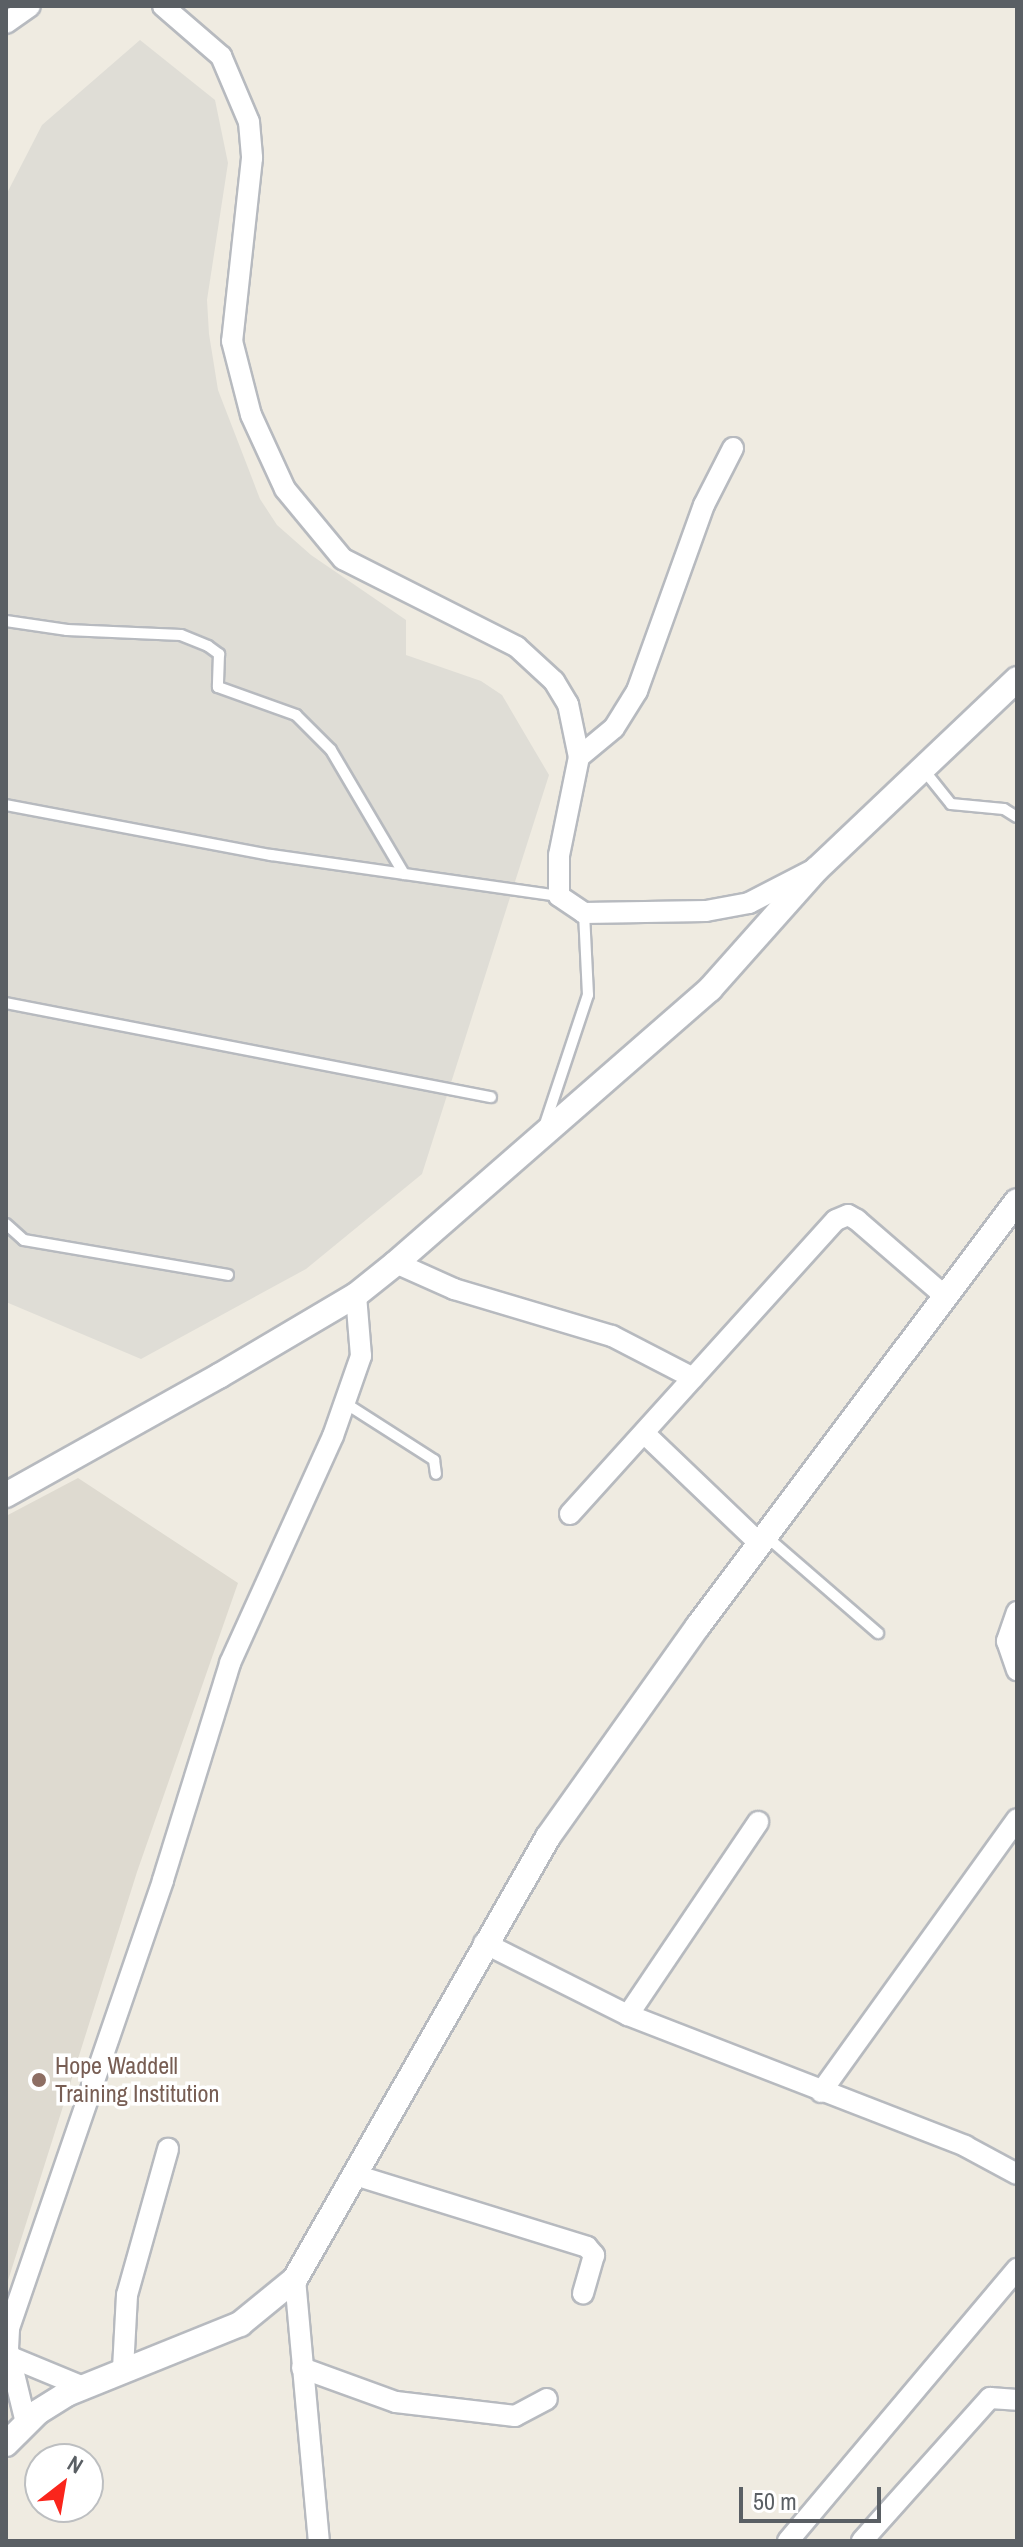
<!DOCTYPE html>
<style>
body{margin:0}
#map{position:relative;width:1023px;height:2547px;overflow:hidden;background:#efebe1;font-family:"Archivo Narrow",sans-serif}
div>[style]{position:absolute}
.industrial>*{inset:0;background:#dfddd6}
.education>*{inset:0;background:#dedad0}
.roads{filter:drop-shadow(2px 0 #b7babf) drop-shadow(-2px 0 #b7babf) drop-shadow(0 2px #b7babf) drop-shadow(0 -2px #b7babf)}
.service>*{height:10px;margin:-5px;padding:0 5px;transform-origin:5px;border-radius:5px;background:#fff}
.minor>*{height:20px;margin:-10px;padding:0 10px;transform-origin:10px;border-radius:10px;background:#fff}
.tertiary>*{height:24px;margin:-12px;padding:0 12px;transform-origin:12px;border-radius:12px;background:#fff}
.dots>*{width:22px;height:22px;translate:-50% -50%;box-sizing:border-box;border:4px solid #fff;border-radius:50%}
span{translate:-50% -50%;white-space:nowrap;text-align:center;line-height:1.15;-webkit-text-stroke:7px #fff;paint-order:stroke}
.education-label{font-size:24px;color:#785e54}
.left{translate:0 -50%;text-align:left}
.frame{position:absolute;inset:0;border:8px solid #5a5f64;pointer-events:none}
.north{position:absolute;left:24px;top:2443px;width:80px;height:80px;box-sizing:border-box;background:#fff;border:2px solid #bdbfc1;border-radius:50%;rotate:31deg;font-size:22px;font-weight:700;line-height:32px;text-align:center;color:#5a5f64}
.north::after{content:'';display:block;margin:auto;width:28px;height:36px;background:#fa251c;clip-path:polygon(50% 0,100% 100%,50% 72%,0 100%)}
.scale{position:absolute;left:739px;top:2487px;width:142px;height:36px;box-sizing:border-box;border:4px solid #5a5f64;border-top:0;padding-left:10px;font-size:24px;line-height:28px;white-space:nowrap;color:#5a5f64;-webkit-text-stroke:6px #fff;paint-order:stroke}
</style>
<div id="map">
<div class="industrial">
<i style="clip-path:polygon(140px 40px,215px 100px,228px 163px,207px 300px,209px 334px,218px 390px,260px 499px,277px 525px,311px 555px,406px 620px,406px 655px,481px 681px,502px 695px,549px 775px,422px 1174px,306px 1269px,141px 1359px,6px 1302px,6px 195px,42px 125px)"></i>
</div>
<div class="education">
<i style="clip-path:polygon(78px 1478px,238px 1583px,137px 1872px,6px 2287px,6px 1516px)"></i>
</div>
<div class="roads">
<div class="service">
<i style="left:6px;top:621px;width:62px;rotate:8.4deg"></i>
<i style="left:67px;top:630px;width:114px;rotate:2.5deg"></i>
<i style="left:181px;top:635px;width:29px;rotate:22deg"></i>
<i style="left:208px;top:646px;width:14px;rotate:36deg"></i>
<i style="left:219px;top:654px;width:33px;rotate:92deg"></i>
<i style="left:218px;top:687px;width:83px;rotate:19.7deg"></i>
<i style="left:296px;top:715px;width:49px;rotate:45deg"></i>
<i style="left:331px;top:750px;width:144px;rotate:59.5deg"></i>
<i style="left:923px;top:769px;width:45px;rotate:51.3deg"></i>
<i style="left:951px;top:804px;width:53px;rotate:5.4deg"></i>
<i style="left:1004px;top:809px;width:15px;rotate:32deg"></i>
<i style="left:6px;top:805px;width:270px;rotate:10.7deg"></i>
<i style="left:271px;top:855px;width:291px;rotate:8.1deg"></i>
<i style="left:6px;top:1003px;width:494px;rotate:11deg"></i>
<i style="left:544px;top:1127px;width:139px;rotate:-71.6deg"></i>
<i style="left:588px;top:995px;width:82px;rotate:-92.8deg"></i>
<i style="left:6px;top:1224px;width:24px;rotate:42deg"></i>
<i style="left:24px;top:1240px;width:207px;rotate:9.7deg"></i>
<i style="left:345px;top:1403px;width:106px;rotate:32.6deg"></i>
<i style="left:434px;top:1460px;width:14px;rotate:82deg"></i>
<i style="left:767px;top:1537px;width:147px;rotate:40.9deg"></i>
</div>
<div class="minor">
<i style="left:163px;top:6px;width:77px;rotate:40.8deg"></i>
<i style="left:221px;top:56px;width:72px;rotate:67deg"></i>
<i style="left:249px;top:122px;width:36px;rotate:85deg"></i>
<i style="left:252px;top:158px;width:184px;rotate:96.2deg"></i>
<i style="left:232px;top:341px;width:76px;rotate:75.6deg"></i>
<i style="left:251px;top:415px;width:81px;rotate:65.3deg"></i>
<i style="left:285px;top:489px;width:91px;rotate:50.4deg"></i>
<i style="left:343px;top:559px;width:195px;rotate:26.8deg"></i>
<i style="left:517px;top:647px;width:50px;rotate:42.6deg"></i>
<i style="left:554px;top:681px;width:27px;rotate:59deg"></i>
<i style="left:568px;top:704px;width:54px;rotate:78.3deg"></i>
<i style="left:579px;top:757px;width:100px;rotate:101.5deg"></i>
<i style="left:559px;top:855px;width:41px;rotate:90deg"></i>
<i style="left:559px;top:896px;width:30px;rotate:34deg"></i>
<i style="left:584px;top:913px;width:122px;rotate:-0.9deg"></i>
<i style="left:706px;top:911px;width:44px;rotate:-10.5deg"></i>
<i style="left:749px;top:903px;width:72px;rotate:-27.3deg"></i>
<i style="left:6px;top:23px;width:29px;rotate:-35deg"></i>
<i style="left:579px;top:757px;width:45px;rotate:-39.6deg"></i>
<i style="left:614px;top:728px;width:44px;rotate:-58.1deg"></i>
<i style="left:637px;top:691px;width:198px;rotate:-70.2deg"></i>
<i style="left:704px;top:505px;width:64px;rotate:-63deg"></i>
<i style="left:396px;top:1263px;width:64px;rotate:24.1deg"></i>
<i style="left:454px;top:1289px;width:165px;rotate:16.6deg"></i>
<i style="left:612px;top:1336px;width:91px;rotate:27.4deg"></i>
<i style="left:644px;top:1433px;width:161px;rotate:43.7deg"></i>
<i style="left:570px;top:1514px;width:396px;rotate:-47.9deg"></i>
<i style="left:836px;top:1220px;width:13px;rotate:-23deg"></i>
<i style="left:848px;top:1215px;width:10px;rotate:29deg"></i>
<i style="left:857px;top:1220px;width:118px;rotate:40.9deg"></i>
<i style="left:1017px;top:1612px;width:31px;rotate:109deg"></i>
<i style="left:1007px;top:1641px;width:31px;rotate:71deg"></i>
<i style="left:484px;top:1943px;width:161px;rotate:26.6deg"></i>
<i style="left:628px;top:2015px;width:362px;rotate:21.2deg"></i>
<i style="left:965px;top:2146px;width:59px;rotate:28.3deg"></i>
<i style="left:628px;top:2015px;width:233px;rotate:-56deg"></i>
<i style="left:821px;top:2092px;width:336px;rotate:-54.3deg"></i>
<i style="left:355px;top:2175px;width:243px;rotate:17.2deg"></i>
<i style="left:587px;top:2247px;width:11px;rotate:49deg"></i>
<i style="left:594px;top:2255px;width:40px;rotate:106deg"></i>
<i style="left:295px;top:2279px;width:263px;rotate:84.8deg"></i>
<i style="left:13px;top:2358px;width:76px;rotate:22.5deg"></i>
<i style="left:302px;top:2368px;width:100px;rotate:19.9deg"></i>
<i style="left:396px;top:2402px;width:120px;rotate:6.7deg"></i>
<i style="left:515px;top:2416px;width:36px;rotate:-28deg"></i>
<i style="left:123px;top:2369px;width:74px;rotate:-86.9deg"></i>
<i style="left:127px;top:2295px;width:152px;rotate:-74.3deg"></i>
<i style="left:26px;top:2423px;width:76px;rotate:-103.7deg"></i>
<i style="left:8px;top:2349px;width:21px;rotate:-87deg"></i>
<i style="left:9px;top:2328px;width:474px;rotate:-71deg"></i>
<i style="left:163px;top:1880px;width:227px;rotate:-72.8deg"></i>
<i style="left:230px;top:1663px;width:249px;rotate:-65.6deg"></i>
<i style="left:333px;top:1436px;width:85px;rotate:-70.7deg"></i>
<i style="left:361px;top:1356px;width:61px;rotate:-94.7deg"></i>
<i style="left:788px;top:2541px;width:356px;rotate:-49.9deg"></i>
<i style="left:862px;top:2541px;width:192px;rotate:-48.2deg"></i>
<i style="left:990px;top:2398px;width:27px;rotate:4deg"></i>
</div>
<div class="tertiary">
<i style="left:6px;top:1495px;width:244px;rotate:-29.2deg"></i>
<i style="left:219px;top:1376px;width:159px;rotate:-30.6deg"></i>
<i style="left:356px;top:1295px;width:51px;rotate:-38.7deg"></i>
<i style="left:396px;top:1263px;width:417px;rotate:-41.1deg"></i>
<i style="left:710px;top:989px;width:161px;rotate:-48.3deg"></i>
<i style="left:817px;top:869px;width:276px;rotate:-43.5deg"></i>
<i style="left:6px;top:2444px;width:45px;rotate:-45deg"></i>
<i style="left:38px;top:2412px;width:34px;rotate:-32deg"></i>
<i style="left:67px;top:2394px;width:187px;rotate:-22deg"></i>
<i style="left:240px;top:2324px;width:71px;rotate:-39.3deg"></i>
<i style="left:295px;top:2279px;width:509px;rotate:-60.21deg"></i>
<i style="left:548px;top:1837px;width:259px;rotate:-54.6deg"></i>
<i style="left:698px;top:1626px;width:531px;rotate:-53.11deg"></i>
</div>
</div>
<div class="dots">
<i style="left:39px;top:2080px;background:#8d6e63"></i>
</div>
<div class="education-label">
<span class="left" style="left:55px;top:2080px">Hope Waddell<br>Training Institution</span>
</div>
<div class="frame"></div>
<div class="north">N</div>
<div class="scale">50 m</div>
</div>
